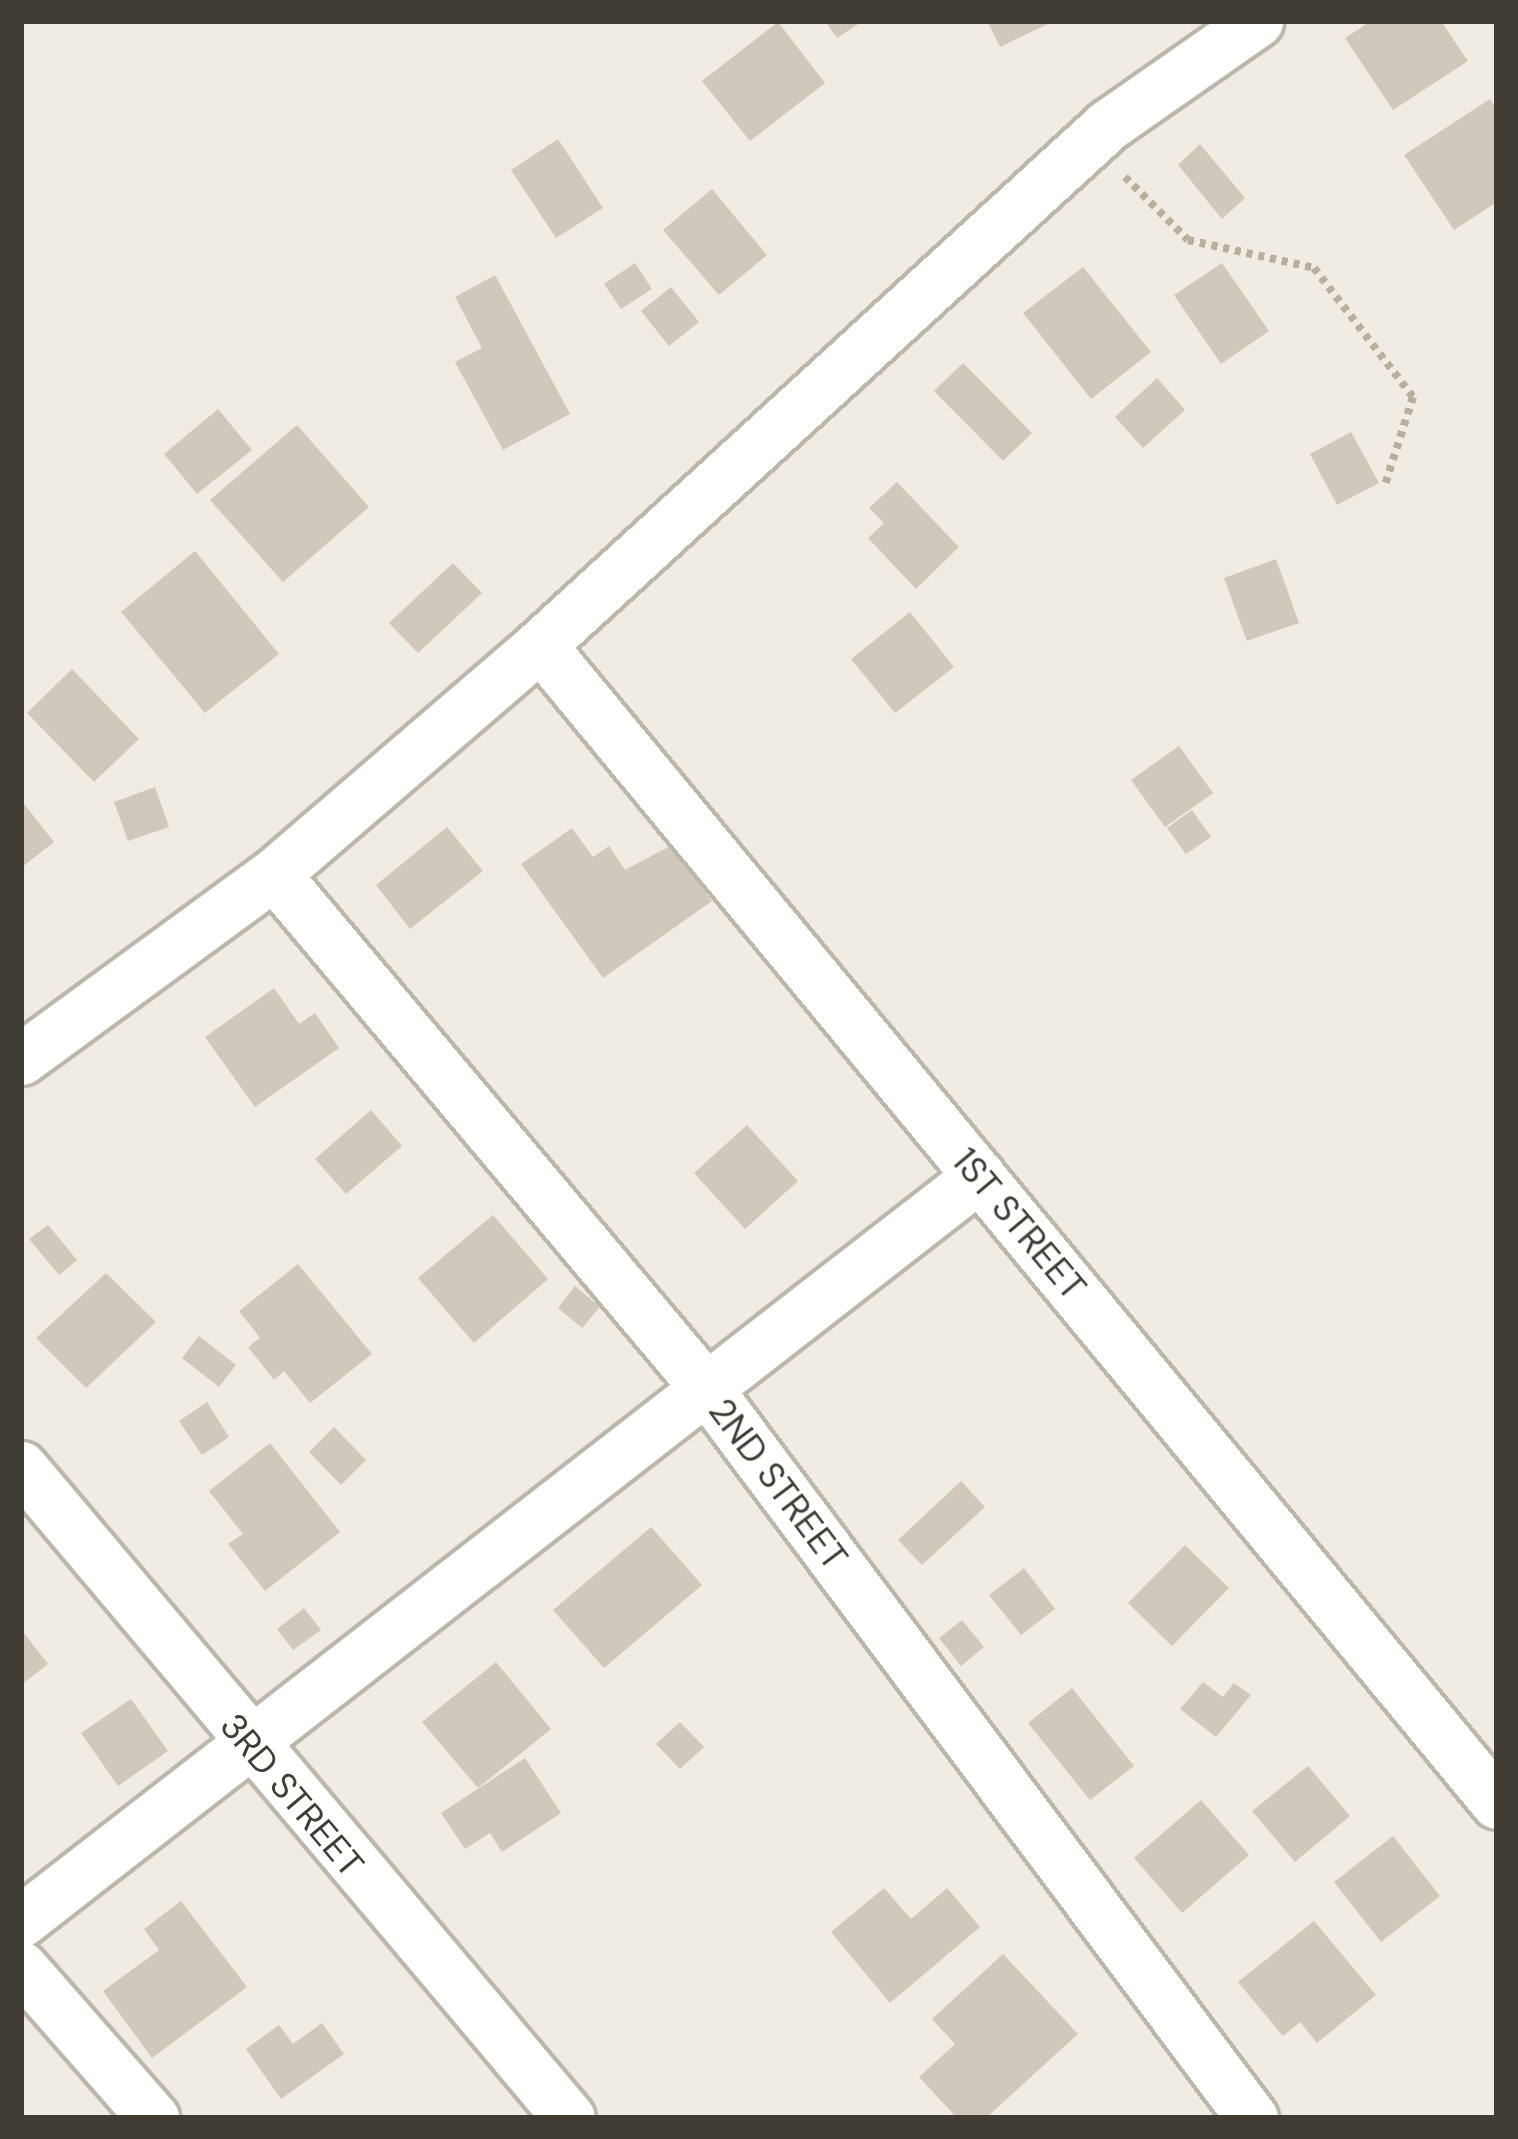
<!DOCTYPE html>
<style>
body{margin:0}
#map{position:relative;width:1518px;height:2139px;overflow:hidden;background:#f0ece4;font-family:"DM Sans",sans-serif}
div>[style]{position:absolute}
.building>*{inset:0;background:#d0c8ba}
.path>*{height:8px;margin-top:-4px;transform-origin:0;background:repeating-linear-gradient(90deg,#baaf9a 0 6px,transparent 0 12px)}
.roads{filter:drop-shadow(3px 0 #bdb7aa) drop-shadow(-3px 0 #bdb7aa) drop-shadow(0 3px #bdb7aa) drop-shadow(0 -3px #bdb7aa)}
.street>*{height:51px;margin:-25.5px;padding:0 25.5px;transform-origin:25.5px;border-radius:25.5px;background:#fff}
span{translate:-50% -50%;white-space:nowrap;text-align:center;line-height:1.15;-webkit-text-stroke:9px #fff;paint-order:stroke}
.street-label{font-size:36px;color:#413c34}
.frame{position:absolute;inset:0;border:24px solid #413c34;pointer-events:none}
</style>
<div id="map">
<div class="building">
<i style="clip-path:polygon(825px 21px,863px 21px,837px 38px)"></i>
<i style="clip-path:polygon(987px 21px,1054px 21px,1000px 47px)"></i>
<i style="clip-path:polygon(1371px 21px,1441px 21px,1468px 61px,1393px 110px,1345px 38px)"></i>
<i style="clip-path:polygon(778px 22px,825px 83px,750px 141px,702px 81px)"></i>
<i style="clip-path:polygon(1490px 99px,1497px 110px,1497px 202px,1454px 230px,1404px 155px)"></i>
<i style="clip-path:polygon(558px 139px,603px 208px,556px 238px,511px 170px)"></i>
<i style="clip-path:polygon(1200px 144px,1245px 198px,1222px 219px,1178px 165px)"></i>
<i style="clip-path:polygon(712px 189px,767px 255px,719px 295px,663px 230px)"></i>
<i style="clip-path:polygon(635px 263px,652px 289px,621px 309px,604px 284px)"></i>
<i style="clip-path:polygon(1222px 263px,1269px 331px,1221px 364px,1174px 295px)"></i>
<i style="clip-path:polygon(1083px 267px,1151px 352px,1091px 399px,1023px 313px)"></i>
<i style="clip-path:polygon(495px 275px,570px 414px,503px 450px,455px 362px,482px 348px,455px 297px)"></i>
<i style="clip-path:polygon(671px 287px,699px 322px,669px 346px,641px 311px)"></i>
<i style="clip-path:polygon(963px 363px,1032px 433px,1003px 461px,934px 391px)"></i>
<i style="clip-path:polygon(1157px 378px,1185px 410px,1143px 448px,1115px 417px)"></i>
<i style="clip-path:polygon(218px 409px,252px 450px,197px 494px,164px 454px)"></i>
<i style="clip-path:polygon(297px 425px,369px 507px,283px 582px,210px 500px)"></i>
<i style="clip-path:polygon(1351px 432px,1379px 483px,1337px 505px,1310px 454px)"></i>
<i style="clip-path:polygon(897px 482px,959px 547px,916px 589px,868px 538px,884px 523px,869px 508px)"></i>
<i style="clip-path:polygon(195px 551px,279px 654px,205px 713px,121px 612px)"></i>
<i style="clip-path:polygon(1276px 559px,1299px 623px,1247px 641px,1224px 578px)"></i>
<i style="clip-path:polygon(453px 563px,482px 593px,418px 653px,389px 623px)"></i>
<i style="clip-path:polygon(910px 612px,954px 667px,895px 713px,851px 659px)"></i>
<i style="clip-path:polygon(72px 669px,139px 739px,94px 782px,27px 713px)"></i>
<i style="clip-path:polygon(1179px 746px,1213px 793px,1165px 827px,1131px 780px)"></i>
<i style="clip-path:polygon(155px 787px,169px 827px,128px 841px,114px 802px)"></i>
<i style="clip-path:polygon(21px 800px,54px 842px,21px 868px)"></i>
<i style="clip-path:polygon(1192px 810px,1211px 837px,1186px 854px,1167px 828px)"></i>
<i style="clip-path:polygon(447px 827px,483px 871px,410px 929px,376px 885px)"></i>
<i style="clip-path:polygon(572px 828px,593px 857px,609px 846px,625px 870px,672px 845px,712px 901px,603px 978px,521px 864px)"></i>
<i style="clip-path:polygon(274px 988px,299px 1024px,315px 1013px,339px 1048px,255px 1107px,205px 1037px)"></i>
<i style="clip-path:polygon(371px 1110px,402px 1146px,346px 1194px,315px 1159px)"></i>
<i style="clip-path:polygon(747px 1125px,798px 1181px,745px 1229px,694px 1173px)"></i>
<i style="clip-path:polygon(493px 1215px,548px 1279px,474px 1343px,418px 1278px)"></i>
<i style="clip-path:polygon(48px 1225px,77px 1260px,59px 1275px,29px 1239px)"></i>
<i style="clip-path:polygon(298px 1264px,372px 1354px,310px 1403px,284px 1371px,274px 1380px,248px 1347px,260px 1338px,239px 1311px)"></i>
<i style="clip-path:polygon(106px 1273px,156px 1322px,86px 1388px,36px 1338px)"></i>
<i style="clip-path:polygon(575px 1286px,600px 1307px,582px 1328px,558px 1308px)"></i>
<i style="clip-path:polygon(199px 1336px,236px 1365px,219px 1387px,182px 1358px)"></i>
<i style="clip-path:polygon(207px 1402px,229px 1437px,202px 1455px,179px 1421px)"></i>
<i style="clip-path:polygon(334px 1427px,366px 1460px,341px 1485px,309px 1452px)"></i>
<i style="clip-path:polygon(270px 1443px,340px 1532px,265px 1591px,228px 1544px,243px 1534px,209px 1491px)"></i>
<i style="clip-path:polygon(961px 1481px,985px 1507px,922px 1565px,898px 1540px)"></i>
<i style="clip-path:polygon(651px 1527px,702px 1585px,604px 1668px,553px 1610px)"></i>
<i style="clip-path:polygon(1185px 1545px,1229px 1588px,1172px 1646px,1128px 1603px)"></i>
<i style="clip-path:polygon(1024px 1568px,1055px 1609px,1021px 1635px,989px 1595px)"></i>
<i style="clip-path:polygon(304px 1608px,321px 1630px,293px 1650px,277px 1629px)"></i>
<i style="clip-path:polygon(962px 1620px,984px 1647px,961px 1666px,939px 1638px)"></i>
<i style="clip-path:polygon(21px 1629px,48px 1664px,21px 1685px)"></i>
<i style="clip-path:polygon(496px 1662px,551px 1729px,478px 1788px,422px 1722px)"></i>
<i style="clip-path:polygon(1203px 1682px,1223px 1697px,1234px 1683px,1251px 1695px,1216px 1737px,1180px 1709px)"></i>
<i style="clip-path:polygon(1072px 1688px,1134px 1766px,1090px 1800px,1028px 1723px)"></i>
<i style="clip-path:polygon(131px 1699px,168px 1751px,118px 1786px,81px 1733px)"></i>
<i style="clip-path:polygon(680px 1722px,704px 1747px,680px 1769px,656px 1744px)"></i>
<i style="clip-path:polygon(525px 1758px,561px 1813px,502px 1852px,490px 1833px,465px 1849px,441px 1813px)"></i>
<i style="clip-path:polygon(1308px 1766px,1350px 1816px,1295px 1862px,1252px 1811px)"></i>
<i style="clip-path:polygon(1201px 1800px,1249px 1855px,1182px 1913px,1134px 1858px)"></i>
<i style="clip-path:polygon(1393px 1836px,1440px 1896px,1381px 1942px,1334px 1882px)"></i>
<i style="clip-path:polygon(884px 1888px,911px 1919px,947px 1888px,980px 1927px,890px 2003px,831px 1932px)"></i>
<i style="clip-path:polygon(181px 1901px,247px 1987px,152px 2058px,103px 1991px,159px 1950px,144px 1929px)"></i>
<i style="clip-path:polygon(1314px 1921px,1376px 1995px,1317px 2043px,1300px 2022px,1283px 2036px,1238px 1982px)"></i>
<i style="clip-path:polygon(1003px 1954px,1078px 2034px,986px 2118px,957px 2118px,919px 2077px,955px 2044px,932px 2019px)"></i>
<i style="clip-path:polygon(322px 2023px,344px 2054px,281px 2099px,246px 2049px,279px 2025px,293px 2044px)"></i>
</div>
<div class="path">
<i style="left:1125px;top:177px;width:89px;rotate:45deg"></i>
<i style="left:1188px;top:240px;width:129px;rotate:12.5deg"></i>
<i style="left:1314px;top:268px;width:163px;rotate:52.5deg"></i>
<i style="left:1413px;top:397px;width:92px;rotate:107.7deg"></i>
</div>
<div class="roads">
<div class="street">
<i style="left:540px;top:645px;width:1502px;rotate:50.43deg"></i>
<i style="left:274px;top:874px;width:671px;rotate:49.95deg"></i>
<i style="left:706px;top:1388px;width:912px;rotate:53.21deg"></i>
<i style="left:21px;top:1059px;width:313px;rotate:-36.2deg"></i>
<i style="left:274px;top:874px;width:351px;rotate:-40.7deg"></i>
<i style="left:540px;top:645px;width:770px;rotate:-42.47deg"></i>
<i style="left:1108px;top:125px;width:182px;rotate:-34.9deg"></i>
<i style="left:21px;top:1467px;width:851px;rotate:49.91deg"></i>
<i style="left:21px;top:1921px;width:1214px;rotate:-37.87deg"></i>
<i style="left:21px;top:1967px;width:201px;rotate:48.8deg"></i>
</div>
</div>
<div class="street-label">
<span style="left:1019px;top:1224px;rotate:50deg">1ST STREET</span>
<span style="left:778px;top:1484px;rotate:53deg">2ND STREET</span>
<span style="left:292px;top:1795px;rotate:50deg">3RD STREET</span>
</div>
<div class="frame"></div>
</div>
